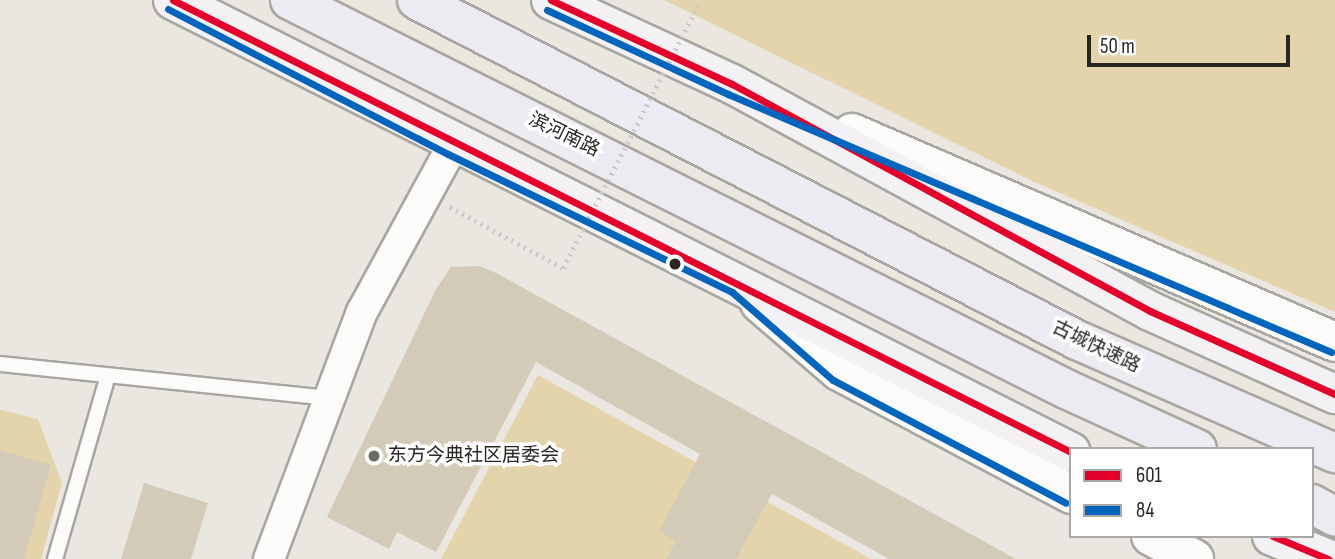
<!DOCTYPE html>
<meta charset="utf-8">
<style>
body{margin:0}
#map{position:relative;width:1335px;height:559px;overflow:hidden;background:#eae7e0;font-family:"Sofia Sans Condensed","Noto Sans SC",sans-serif}
div>[style]{position:absolute}
.green>*{inset:0;background:#e4d4ac}
.building>*{inset:0;background:#d3cbb7}
.path>*{height:4.5px;margin-top:-2.25px;transform-origin:0;background:repeating-linear-gradient(90deg,#cac8c6 0 2px,transparent 0 7px)}
.roads{filter:drop-shadow(2px 0 #a7a6a0) drop-shadow(-2px 0 #a7a6a0) drop-shadow(0 2px #a7a6a0) drop-shadow(0 -2px #a7a6a0)}
.lane>*{height:14px;margin:-7px;padding:0 7px;transform-origin:7px;border-radius:7px;background:#fcfbfa}
.street>*{height:30px;margin:-15px;padding:0 15px;transform-origin:15px;border-radius:15px;background:#fcfbfa}
.secondary>*{height:38px;margin:-19px;padding:0 19px;transform-origin:19px;border-radius:19px;background:#fcfbfa}
.primary>*{height:38px;margin:-19px;padding:0 19px;transform-origin:19px;border-radius:19px;background:#f4f1f5}
.highway>*{height:38px;margin:-19px;padding:0 19px;transform-origin:19px;border-radius:19px;background:#eeeaf2}
.path-bridge>*{height:4.5px;margin-top:-2.25px;transform-origin:0;background:repeating-linear-gradient(90deg,#cac8c6 0 2px,transparent 0 7px)}
.bus-1>*{height:7px;margin:-3.5px;padding:0 3.5px;transform-origin:3.5px;border-radius:3.5px;background:#e4002b}
.bus-2>*{height:7px;margin:-3.5px;padding:0 3.5px;transform-origin:3.5px;border-radius:3.5px;background:#0065bd}
.dots>*{width:19px;height:19px;translate:-50% -50%;box-sizing:border-box;border:4px solid #fff;border-radius:50%}
span{translate:-50% -50%;white-space:nowrap;text-align:center;line-height:1.15;-webkit-text-stroke:7px #fff;paint-order:stroke}
.street-label{font-size:19px;color:#282621}
.poi-label{font-size:19px;color:#282621}
.left{translate:0 -50%;text-align:left}
.legend{position:absolute;left:1069px;top:447px;width:245px;height:91px;box-sizing:border-box;background:#fff;border:2px solid #a9a8a6;margin:0;padding:9px 12px;list-style:none;font-size:21px;color:#282621}
.legend li{display:flex;align-items:center;gap:14px;height:35px}
.legend b{width:35px;border:2px solid #a9a8a6}
.scale{position:absolute;left:1087px;top:35px;width:203px;height:32px;box-sizing:border-box;border:4px solid #282621;border-top:0;padding-left:9px;font-size:21px;line-height:24px;white-space:nowrap;color:#282621;-webkit-text-stroke:5px #fff;paint-order:stroke}
</style>
<div id="map">
<div class="green">
<i style="clip-path:polygon(664px 0,1335px 0,1335px 312px,1032px 181px)"></i>
<i style="clip-path:polygon(538px 375px,871px 559px,441px 559px)"></i>
<i style="clip-path:polygon(0 410px,38px 419px,62px 483px,41px 559px,0 559px)"></i>
</div>
<div class="building">
<i style="clip-path:polygon(480px 266px,496px 273px,1016px 559px,889px 559px,772px 494px,736px 559px,666px 559px,676px 541px,659px 531px,700px 454px,536px 362px,436px 552px,397px 532px,389px 549px,327px 517px,436px 289px,451px 267px)"></i>
<i style="clip-path:polygon(0 450px,51px 465px,24px 559px,0 559px)"></i>
<i style="clip-path:polygon(144px 483px,208px 503px,191px 559px,121px 559px)"></i>
</div>
<div class="path">
<i style="left:450px;top:207px;width:128px;rotate:28.4deg"></i>
</div>
<div class="roads">
<div class="lane">
<i style="left:0;top:364px;width:331px;rotate:5.9deg"></i>
<i style="left:55px;top:559px;width:191px;rotate:-73.9deg"></i>
</div>
<div class="street">
<i style="left:269px;top:559px;width:264px;rotate:-69.4deg"></i>
<i style="left:362px;top:312px;width:190px;rotate:-61.4deg"></i>
</div>
<div class="secondary">
<i style="left:852px;top:133px;width:526px;rotate:23.4deg"></i>
<i style="left:760px;top:303px;width:104px;rotate:40.7deg"></i>
<i style="left:839px;top:371px;width:263px;rotate:27.9deg"></i>
<i style="left:1151px;top:536px;width:49px;rotate:28.1deg"></i>
</div>
<div class="primary">
<i style="left:173px;top:0;width:1005px;rotate:26.72deg"></i>
<i style="left:551px;top:0;width:200px;rotate:24.9deg"></i>
<i style="left:732px;top:84px;width:476px;rotate:28.5deg"></i>
<i style="left:1150px;top:311px;width:203px;rotate:24.2deg"></i>
<i style="left:1272px;top:536px;width:61px;rotate:22.3deg"></i>
</div>
<div class="highway">
<i style="left:290px;top:0;width:868px;rotate:26.62deg"></i>
<i style="left:1066px;top:389px;width:144px;rotate:24.6deg"></i>
<i style="left:417px;top:0;width:742px;rotate:27.26deg"></i>
<i style="left:1077px;top:340px;width:282px;rotate:23.7deg"></i>
<i style="left:1312px;top:504px;width:26px;rotate:29deg"></i>
</div>
</div>
<div class="path-bridge">
<i style="left:563px;top:268px;width:301px;rotate:-62.8deg"></i>
</div>
<div class="bus-1">
<i style="left:173px;top:0;width:1005px;rotate:26.72deg"></i>
<i style="left:551px;top:0;width:200px;rotate:24.9deg"></i>
<i style="left:732px;top:84px;width:476px;rotate:28.5deg"></i>
<i style="left:1150px;top:311px;width:203px;rotate:24.2deg"></i>
<i style="left:1273px;top:536px;width:60px;rotate:22.7deg"></i>
</div>
<div class="bus-2">
<i style="left:168px;top:9px;width:315px;rotate:27.4deg"></i>
<i style="left:448px;top:154px;width:316px;rotate:25.9deg"></i>
<i style="left:732px;top:292px;width:134px;rotate:41.1deg"></i>
<i style="left:833px;top:380px;width:263px;rotate:27.8deg"></i>
<i style="left:547px;top:10px;width:200px;rotate:24.9deg"></i>
<i style="left:728px;top:94px;width:656px;rotate:23.16deg"></i>
</div>
<div class="dots">
<i style="left:675px;top:264px;background:#282621"></i>
<i style="left:374px;top:456px;background:#6c6a64"></i>
</div>
<div class="street-label">
<span style="left:564px;top:135px;rotate:26deg">滨河南路</span>
<span style="left:1096px;top:347px;rotate:26deg">古城快速路</span>
</div>
<div class="poi-label">
<span class="left" style="left:388px;top:456px">东方今典社区居委会</span>
</div>
<ul class="legend">
<li><b style="height:9px;background:#e4002b"></b>601</li>
<li><b style="height:9px;background:#0065bd"></b>84</li>
</ul>
<div class="scale">50 m</div>
</div>
